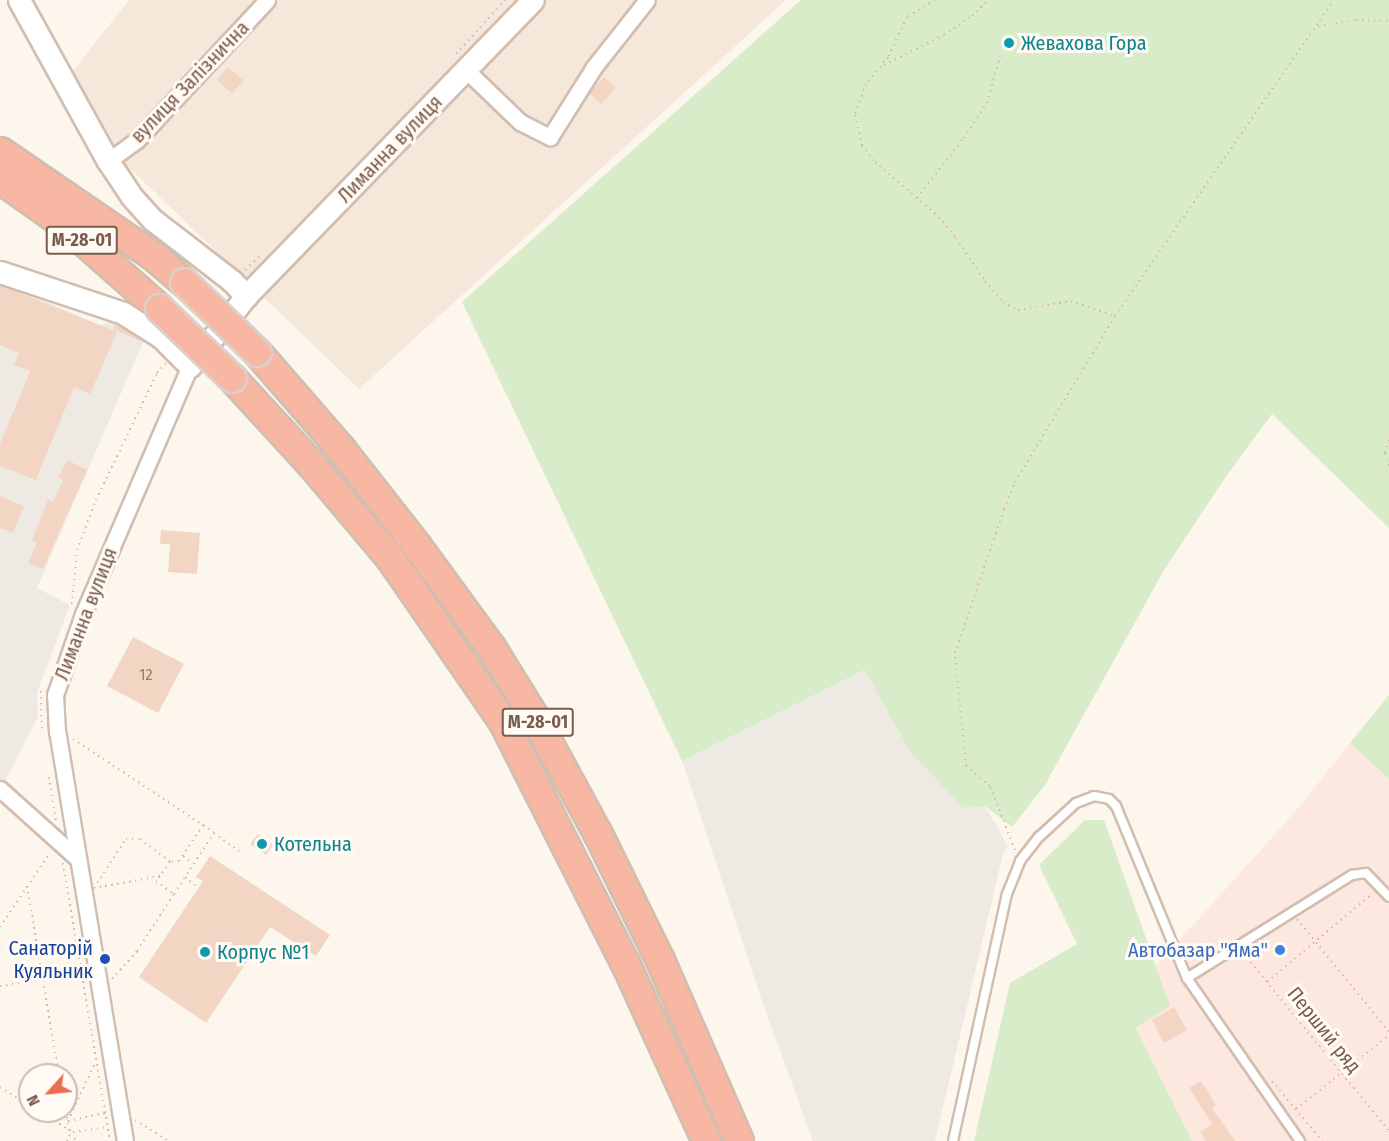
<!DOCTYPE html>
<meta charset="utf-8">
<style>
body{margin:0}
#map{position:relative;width:1389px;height:1141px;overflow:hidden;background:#fdf6ec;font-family:"Fira Sans Condensed",sans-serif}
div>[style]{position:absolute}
.residential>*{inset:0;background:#f5e8da}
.commercial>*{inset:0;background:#fde8e0}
.industrial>*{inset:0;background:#efe9e4}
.green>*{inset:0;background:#d8ecc9}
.building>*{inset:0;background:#f3d5c3}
.path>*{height:2px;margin-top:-1px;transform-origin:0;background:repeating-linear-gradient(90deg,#d9b8a5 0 1.5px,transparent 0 6px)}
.roads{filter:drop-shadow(2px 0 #d1beb0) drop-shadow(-2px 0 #d1beb0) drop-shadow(0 2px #d1beb0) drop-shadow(0 -2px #d1beb0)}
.lane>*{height:8px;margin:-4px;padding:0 4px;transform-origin:4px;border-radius:4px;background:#fff}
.street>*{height:15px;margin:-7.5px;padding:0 7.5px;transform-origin:7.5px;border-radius:7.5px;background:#fff}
.secondary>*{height:21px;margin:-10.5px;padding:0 10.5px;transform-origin:10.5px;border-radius:10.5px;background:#fff}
.highway>*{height:27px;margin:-13.5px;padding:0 13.5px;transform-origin:13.5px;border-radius:13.5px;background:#f7b7a3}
.bridges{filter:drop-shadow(2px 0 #dad1cd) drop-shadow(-2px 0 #dad1cd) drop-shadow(0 2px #dad1cd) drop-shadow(0 -2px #dad1cd)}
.highway-bridge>*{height:27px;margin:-13.5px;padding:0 13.5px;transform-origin:13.5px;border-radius:13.5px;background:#f7b7a3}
.dots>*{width:16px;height:16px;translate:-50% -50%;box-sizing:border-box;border:3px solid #fffaf3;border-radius:50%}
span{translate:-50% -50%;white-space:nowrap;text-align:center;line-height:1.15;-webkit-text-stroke:6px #fffaf3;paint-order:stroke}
.number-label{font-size:16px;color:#987a6a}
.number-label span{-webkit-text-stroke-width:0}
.shield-label span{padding:2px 4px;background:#fffaf3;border:2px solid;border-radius:4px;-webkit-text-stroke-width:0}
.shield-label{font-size:18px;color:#7a5c4d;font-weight:700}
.culture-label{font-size:20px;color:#0d838f}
.left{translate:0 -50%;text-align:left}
.street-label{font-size:20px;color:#7a5c4d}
.transit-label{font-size:20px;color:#164399}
.right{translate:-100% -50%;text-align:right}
.shop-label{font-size:20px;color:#366cbe}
.north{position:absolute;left:18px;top:1063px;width:60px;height:60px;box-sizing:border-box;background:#fffaf3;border:2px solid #cabbb1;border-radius:50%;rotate:243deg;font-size:16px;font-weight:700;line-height:24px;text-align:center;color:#7a5c4d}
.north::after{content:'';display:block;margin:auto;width:21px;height:27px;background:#e76f51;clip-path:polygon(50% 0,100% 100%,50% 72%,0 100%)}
</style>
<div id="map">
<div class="residential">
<i style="clip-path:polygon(129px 0,786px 0,359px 389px,112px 151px,71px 73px)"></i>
</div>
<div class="commercial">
<i style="clip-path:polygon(1350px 743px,1389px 779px,1389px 1141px,1192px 1141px,1136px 1028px,1170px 1006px,1156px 966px,1295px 812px)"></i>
</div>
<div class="industrial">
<i style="clip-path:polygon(0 282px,100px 325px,117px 320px,147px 333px,37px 588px,70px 605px,37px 693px,38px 717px,5px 781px,0 778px)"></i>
<i style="clip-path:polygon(866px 670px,908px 750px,985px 806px,1008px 846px,1003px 854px,935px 1141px,813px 1141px,762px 1001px,682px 761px)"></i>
</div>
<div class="green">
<i style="clip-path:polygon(801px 0,1389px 0,1389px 528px,1272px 414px,1227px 475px,1164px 570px,1045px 785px,1012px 827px,985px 806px,963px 808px,908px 749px,865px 670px,682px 761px,462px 302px)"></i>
<i style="clip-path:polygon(1389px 695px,1389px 779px,1350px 743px)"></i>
<i style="clip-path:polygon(1085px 820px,1104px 820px,1170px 1006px,1136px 1028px,1192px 1141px,974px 1141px,1010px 983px,1077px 944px,1039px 865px)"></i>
</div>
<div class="building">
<i style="clip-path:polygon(228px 67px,244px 81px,232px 93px,217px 80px)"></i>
<i style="clip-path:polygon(604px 77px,616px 88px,601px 104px,589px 93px)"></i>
<i style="clip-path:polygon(0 285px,117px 332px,90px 394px,74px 387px,36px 480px,0 466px,0 444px,30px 371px,14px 365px,19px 353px,0 345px)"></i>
<i style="clip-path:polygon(115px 324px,143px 341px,143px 342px,113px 329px)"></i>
<i style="clip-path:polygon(67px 460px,87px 470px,43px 569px,28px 563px,37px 542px,32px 540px,48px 500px,53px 502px,63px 480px,58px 478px)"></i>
<i style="clip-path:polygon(0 496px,24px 506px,13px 533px,0 528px)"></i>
<i style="clip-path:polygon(161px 530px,200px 533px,197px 574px,168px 572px,170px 544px,160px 544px)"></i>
<i style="clip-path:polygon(133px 637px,184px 664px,158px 713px,107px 686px)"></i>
<i style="clip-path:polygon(258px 834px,273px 845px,266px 855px,250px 844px)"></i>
<i style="clip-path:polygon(210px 856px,330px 935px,316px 956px,270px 927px,206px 1023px,139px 977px,203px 881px,196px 877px)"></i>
<i style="clip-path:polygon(1174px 1007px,1187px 1030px,1164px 1043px,1152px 1020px)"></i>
<i style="clip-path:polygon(1201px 1081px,1216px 1105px,1212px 1108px,1235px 1141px,1206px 1141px,1200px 1132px,1212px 1124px,1189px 1088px)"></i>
</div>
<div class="path">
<i style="left:935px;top:0;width:33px;rotate:149deg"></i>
<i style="left:907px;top:17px;width:44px;rotate:115.4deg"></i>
<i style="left:888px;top:57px;width:35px;rotate:129deg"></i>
<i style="left:866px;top:84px;width:33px;rotate:110deg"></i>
<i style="left:855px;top:115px;width:31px;rotate:77deg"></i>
<i style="left:862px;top:145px;width:21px;rotate:53deg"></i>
<i style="left:875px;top:162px;width:84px;rotate:40.7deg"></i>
<i style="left:939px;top:217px;width:27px;rotate:51deg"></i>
<i style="left:956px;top:238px;width:52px;rotate:56deg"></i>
<i style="left:985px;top:281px;width:28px;rotate:49deg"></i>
<i style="left:1003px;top:302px;width:17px;rotate:28deg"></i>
<i style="left:1018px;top:310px;width:54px;rotate:-9.6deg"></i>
<i style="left:1071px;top:301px;width:46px;rotate:18.8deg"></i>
<i style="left:1318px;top:26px;width:38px;rotate:-9deg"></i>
<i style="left:1356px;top:20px;width:33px;rotate:2deg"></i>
<i style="left:456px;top:54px;width:73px;rotate:-47.8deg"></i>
<i style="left:884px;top:65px;width:67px;rotate:-26.6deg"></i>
<i style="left:944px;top:35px;width:34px;rotate:-34deg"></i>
<i style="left:972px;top:16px;width:23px;rotate:-45deg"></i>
<i style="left:917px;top:198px;width:76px;rotate:-51.9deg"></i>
<i style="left:964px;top:138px;width:42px;rotate:-56.7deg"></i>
<i style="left:987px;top:103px;width:49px;rotate:-74.5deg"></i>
<i style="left:245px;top:270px;width:23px;rotate:-43deg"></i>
<i style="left:1389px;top:440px;width:14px;rotate:107deg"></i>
<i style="left:1385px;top:453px;width:15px;rotate:74deg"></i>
<i style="left:72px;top:604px;width:54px;rotate:-84.7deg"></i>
<i style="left:77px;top:550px;width:53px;rotate:-69.2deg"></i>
<i style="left:96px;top:500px;width:141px;rotate:-64.3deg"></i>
<i style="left:157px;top:373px;width:13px;rotate:-48deg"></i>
<i style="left:41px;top:691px;width:42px;rotate:88.6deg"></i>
<i style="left:73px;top:739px;width:156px;rotate:33.5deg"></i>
<i style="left:49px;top:777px;width:46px;rotate:81.2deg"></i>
<i style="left:214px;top:833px;width:14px;rotate:-144deg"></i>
<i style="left:203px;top:825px;width:43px;rotate:123.7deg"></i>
<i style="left:179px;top:861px;width:9px;rotate:174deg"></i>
<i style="left:170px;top:862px;width:24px;rotate:126deg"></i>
<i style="left:156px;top:881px;width:22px;rotate:36deg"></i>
<i style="left:174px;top:894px;width:73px;rotate:-56.7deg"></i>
<i style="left:214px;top:833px;width:31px;rotate:36deg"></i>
<i style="left:1015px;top:850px;width:69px;rotate:-111.3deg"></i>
<i style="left:990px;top:786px;width:31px;rotate:-140deg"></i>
<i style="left:966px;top:766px;width:114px;rotate:-95.6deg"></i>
<i style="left:955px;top:653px;width:152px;rotate:-71.2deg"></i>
<i style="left:1004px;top:509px;width:29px;rotate:-68deg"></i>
<i style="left:1015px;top:482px;width:194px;rotate:-58.9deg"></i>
<i style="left:1115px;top:316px;width:384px;rotate:-55.3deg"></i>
<i style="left:183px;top:856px;width:11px;rotate:38deg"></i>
<i style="left:63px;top:863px;width:282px;rotate:80.4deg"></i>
<i style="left:160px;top:876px;width:67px;rotate:169.7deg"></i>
<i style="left:94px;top:888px;width:59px;rotate:-56.9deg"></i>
<i style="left:126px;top:839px;width:14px"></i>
<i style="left:140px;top:839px;width:38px;rotate:37deg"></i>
<i style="left:185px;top:877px;width:13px;rotate:39deg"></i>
<i style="left:27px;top:886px;width:192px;rotate:80.4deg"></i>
<i style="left:1297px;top:919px;width:146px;rotate:50.8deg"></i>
<i style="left:0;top:927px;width:89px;rotate:-56deg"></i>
<i style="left:1243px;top:953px;width:230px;rotate:50.6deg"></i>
<i style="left:112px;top:979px;width:38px;rotate:-48deg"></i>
<i style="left:137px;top:951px;width:68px;rotate:-57deg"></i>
<i style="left:1267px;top:982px;width:138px;rotate:-40deg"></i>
<i style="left:0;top:986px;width:82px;rotate:-8.4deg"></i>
<i style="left:1272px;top:1081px;width:78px;rotate:50.2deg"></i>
<i style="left:0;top:1087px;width:36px;rotate:32deg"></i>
<i style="left:1296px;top:1109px;width:119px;rotate:-38.5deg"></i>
<i style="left:39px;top:1111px;width:40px;rotate:32deg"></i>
<i style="left:73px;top:1132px;width:34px;rotate:-8deg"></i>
<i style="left:66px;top:1111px;width:30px;rotate:82deg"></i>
<i style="left:135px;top:1120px;width:39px;rotate:32deg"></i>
<i style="left:68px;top:1121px;width:66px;rotate:-65deg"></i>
<i style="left:68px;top:1121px;width:38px;rotate:-12deg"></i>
<i style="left:67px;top:1141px;width:6px;rotate:-72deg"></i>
<i style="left:69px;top:1135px;width:11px;rotate:34deg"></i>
</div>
<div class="roads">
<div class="lane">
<i style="left:1187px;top:978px;width:195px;rotate:-32deg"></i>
<i style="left:1352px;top:875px;width:14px;rotate:-8deg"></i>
<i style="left:1366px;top:873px;width:33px;rotate:46deg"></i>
<i style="left:953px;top:1141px;width:253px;rotate:-77.7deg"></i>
<i style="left:1007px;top:894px;width:35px;rotate:-68deg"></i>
<i style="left:1020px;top:861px;width:31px;rotate:-52deg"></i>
<i style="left:1039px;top:837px;width:50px;rotate:-42.6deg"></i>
<i style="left:1076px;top:803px;width:19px;rotate:-21deg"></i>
<i style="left:1094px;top:796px;width:15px;rotate:11deg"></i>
<i style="left:1109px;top:799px;width:10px;rotate:45deg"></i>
<i style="left:1116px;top:806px;width:186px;rotate:67.6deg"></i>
<i style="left:1187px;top:978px;width:198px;rotate:55.3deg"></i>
</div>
<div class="street">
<i style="left:466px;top:70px;width:75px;rotate:43.9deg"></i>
<i style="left:520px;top:122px;width:34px;rotate:27deg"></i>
<i style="left:550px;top:137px;width:83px;rotate:-57.8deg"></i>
<i style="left:594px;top:67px;width:85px;rotate:-51.7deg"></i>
<i style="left:108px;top:161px;width:36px;rotate:-36deg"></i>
<i style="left:137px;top:140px;width:191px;rotate:-47.1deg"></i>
<i style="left:0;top:789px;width:105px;rotate:41.9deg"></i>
<i style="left:125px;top:1141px;width:415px;rotate:-99.4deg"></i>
<i style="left:57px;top:732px;width:37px;rotate:-93deg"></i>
<i style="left:55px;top:695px;width:86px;rotate:-70.9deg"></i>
<i style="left:83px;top:614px;width:270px;rotate:-66.7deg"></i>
</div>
<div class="secondary">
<i style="left:19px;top:0;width:184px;rotate:61.1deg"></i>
<i style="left:108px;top:161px;width:43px;rotate:56.3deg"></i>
<i style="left:132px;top:197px;width:31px;rotate:48deg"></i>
<i style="left:153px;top:220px;width:100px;rotate:37.7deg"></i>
<i style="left:232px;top:281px;width:21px;rotate:47deg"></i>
<i style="left:0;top:272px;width:130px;rotate:18.4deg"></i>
<i style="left:123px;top:313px;width:45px;rotate:32.3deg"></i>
<i style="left:161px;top:337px;width:41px;rotate:45deg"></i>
<i style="left:190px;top:366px;width:90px;rotate:-51.3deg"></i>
<i style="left:246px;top:296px;width:412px;rotate:-45.9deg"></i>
</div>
<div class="highway">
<i style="left:0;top:151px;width:184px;rotate:34.4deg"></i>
<i style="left:152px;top:255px;width:42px;rotate:40.2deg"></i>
<i style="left:0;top:179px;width:80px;rotate:35.3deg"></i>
<i style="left:65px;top:225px;width:125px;rotate:41.4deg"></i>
<i style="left:257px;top:352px;width:128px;rotate:49.1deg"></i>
<i style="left:341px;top:449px;width:123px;rotate:51.9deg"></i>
<i style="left:417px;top:546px;width:125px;rotate:53.8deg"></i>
<i style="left:491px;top:647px;width:86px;rotate:58.3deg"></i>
<i style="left:536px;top:720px;width:130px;rotate:61.5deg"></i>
<i style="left:598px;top:834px;width:140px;rotate:63.8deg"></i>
<i style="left:660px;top:960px;width:197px;rotate:66.4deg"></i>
<i style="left:232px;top:378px;width:115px;rotate:47.5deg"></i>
<i style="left:310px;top:463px;width:124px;rotate:49.9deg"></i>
<i style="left:390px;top:558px;width:199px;rotate:55.4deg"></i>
<i style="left:503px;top:722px;width:270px;rotate:63.2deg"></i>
<i style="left:625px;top:963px;width:196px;rotate:65.5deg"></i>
</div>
</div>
<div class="bridges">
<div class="highway-bridge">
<i style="left:184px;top:282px;width:101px;rotate:43.8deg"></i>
<i style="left:159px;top:308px;width:101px;rotate:43.8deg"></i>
</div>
</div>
<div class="dots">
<i style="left:1009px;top:43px;background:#0f9aa8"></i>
<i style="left:262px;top:844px;background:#0f9aa8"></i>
<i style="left:1280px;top:950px;background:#3f7fe0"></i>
<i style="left:205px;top:952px;background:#0f9aa8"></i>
<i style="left:105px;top:959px;background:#1a4fb4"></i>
</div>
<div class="number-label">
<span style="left:146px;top:675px">12</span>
</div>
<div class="shield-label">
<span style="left:82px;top:240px">М-28-01</span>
<span style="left:538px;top:722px">М-28-01</span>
</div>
<div class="culture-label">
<span class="left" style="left:1021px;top:43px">Жевахова Гора</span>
<span class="left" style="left:274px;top:844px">Котельна</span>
<span class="left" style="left:217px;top:952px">Корпус №1</span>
</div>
<div class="street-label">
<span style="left:190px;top:82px;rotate:-46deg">вулиця Залізнична</span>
<span style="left:390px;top:149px;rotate:-46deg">Лиманна вулиця</span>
<span style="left:86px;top:614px;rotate:-69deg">Лиманна вулиця</span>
<span style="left:1324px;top:1030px;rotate:51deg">Перший ряд</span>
</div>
<div class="transit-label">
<span class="right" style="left:93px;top:960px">Санаторій<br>Куяльник</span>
</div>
<div class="shop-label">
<span class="right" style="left:1268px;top:950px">Автобазар "Яма"</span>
</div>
<div class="north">N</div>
</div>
